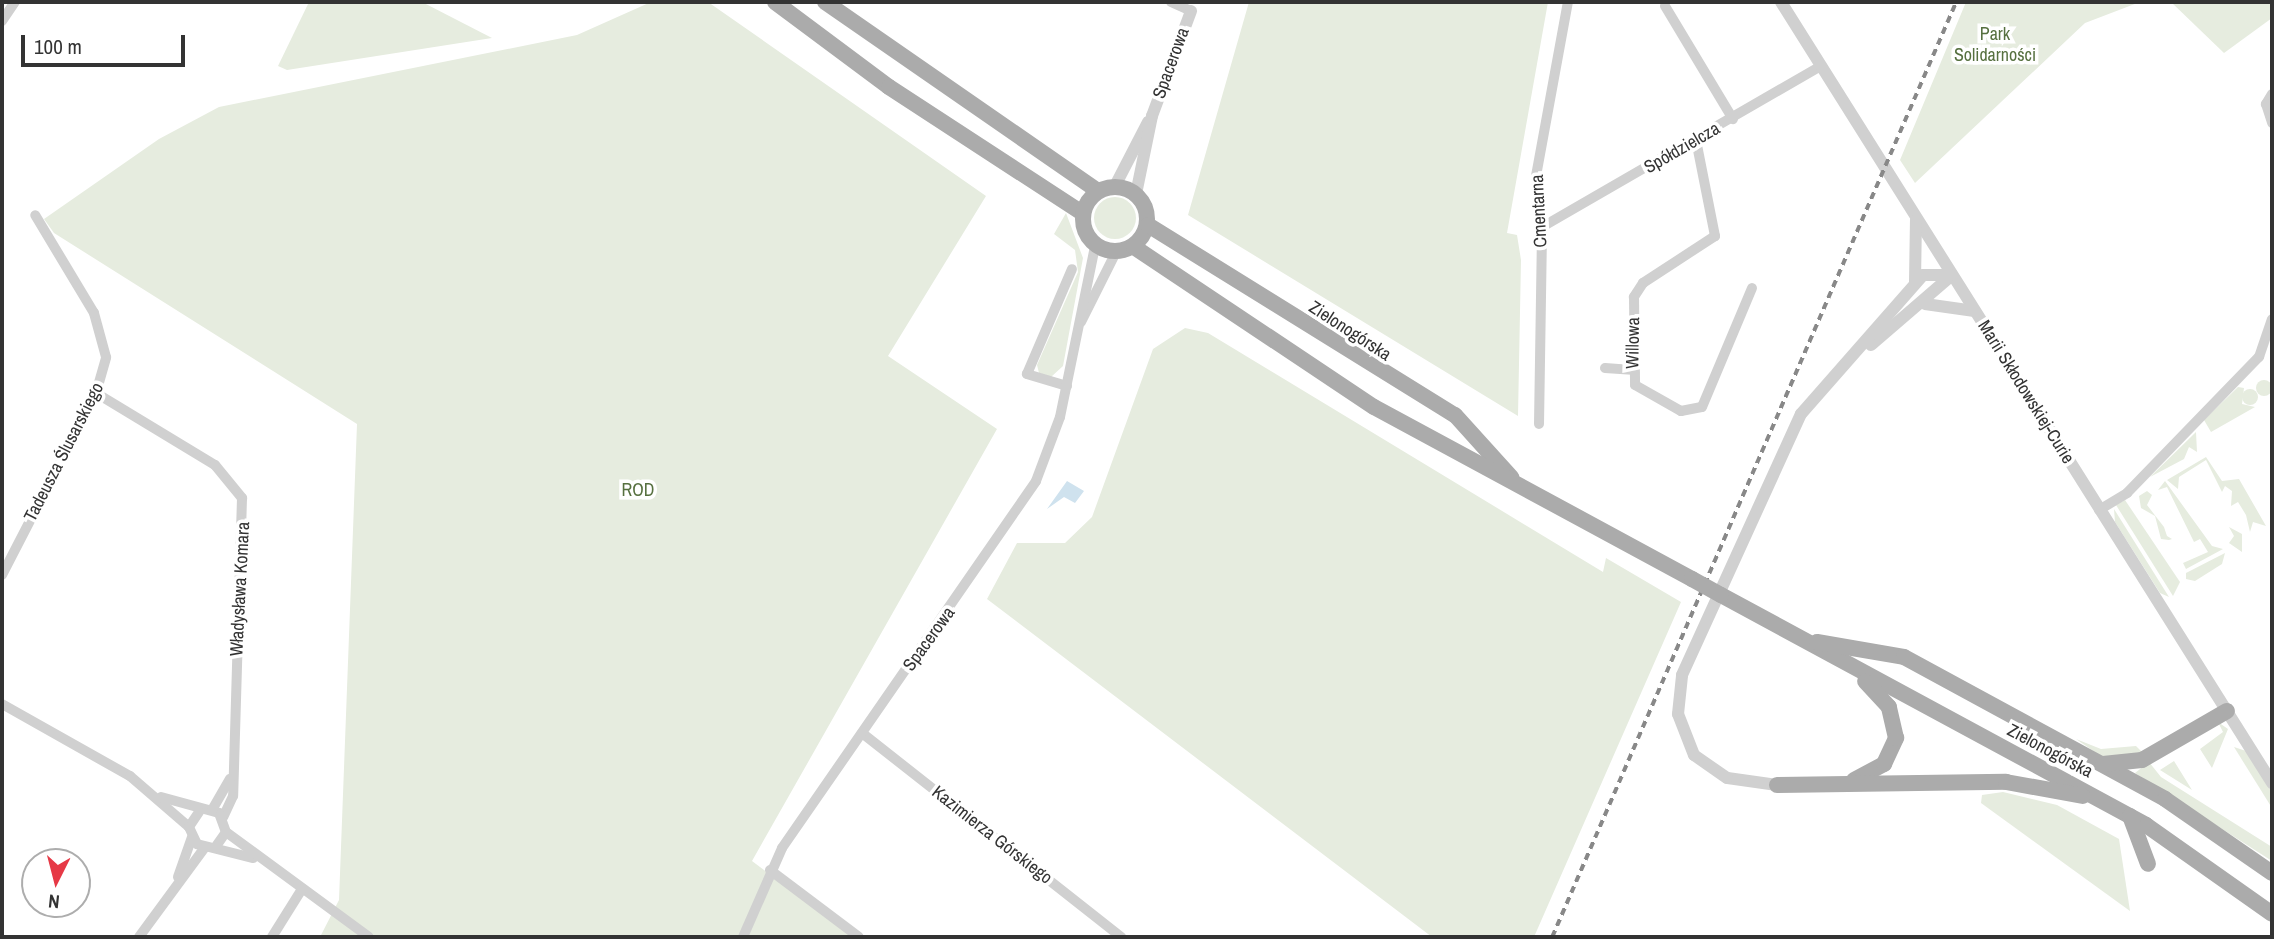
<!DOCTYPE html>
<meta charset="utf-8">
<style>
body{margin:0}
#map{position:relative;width:2274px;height:939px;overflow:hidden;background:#fff;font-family:"Archivo Narrow",sans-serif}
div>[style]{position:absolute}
.green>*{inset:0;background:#e6ecdf}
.round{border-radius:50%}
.water>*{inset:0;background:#cfe2ee}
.minor>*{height:10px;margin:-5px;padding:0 5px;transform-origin:5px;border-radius:5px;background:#d0d0d0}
.tertiary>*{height:12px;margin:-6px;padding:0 6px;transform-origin:6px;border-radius:6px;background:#d0d0d0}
.primary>*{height:16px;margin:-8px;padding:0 8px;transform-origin:8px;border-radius:8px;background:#ababab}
.primary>.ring{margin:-8px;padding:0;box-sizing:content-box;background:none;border:16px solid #ababab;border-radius:50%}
.rail>*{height:3.5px;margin-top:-1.75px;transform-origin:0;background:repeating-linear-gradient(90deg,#888 0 7px,transparent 0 12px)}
.primary-bridge>*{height:16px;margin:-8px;padding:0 8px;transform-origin:8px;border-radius:8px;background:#ababab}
span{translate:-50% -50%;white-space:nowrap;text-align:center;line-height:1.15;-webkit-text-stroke:7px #fff;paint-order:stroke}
.park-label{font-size:18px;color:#56703f}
.street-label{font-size:18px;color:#333}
.frame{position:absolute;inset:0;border:4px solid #333;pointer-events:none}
.north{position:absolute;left:21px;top:848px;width:70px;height:70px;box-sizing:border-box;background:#fff;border:2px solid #adadad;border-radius:50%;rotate:186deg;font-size:19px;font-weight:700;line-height:28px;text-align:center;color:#333}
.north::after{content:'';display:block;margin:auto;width:24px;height:32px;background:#e63946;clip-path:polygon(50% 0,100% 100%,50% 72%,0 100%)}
.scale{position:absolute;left:21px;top:35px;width:164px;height:32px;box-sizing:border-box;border:4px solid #333;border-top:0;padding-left:9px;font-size:21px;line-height:24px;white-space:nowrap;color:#333;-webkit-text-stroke:5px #fff;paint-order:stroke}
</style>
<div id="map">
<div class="green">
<i style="clip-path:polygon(309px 2px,422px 2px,492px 38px,287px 70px,278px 66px)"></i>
<i style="clip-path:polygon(651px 2px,708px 2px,986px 196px,888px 356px,997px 429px,752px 861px,853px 937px,320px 937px,339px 900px,357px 424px,54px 233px,44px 219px,159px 139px,219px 107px,577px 35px)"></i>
<i style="clip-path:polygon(1249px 2px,1548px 2px,1507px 233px,1517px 235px,1521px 260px,1518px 416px,1188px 215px)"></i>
<i style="clip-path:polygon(1966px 2px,2140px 2px,2085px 23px,1915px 183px,1900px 160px)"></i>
<i style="clip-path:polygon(2171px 2px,2272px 2px,2272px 18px,2224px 53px)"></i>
<i class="round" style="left:1094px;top:197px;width:42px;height:42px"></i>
<i style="clip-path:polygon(1066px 213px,1083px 258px,1063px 366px,1051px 377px,1039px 373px,1037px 365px,1078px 272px,1075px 250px,1054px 234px)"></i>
<i style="clip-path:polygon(1185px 328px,1208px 333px,1603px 572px,1606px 558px,1681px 602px,1534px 937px,1432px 937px,987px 599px,1017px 543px,1065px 543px,1092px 517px,1153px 349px)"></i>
<i class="round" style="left:2256px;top:380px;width:16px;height:16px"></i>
<i style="clip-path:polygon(2238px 387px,2244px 388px,2242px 404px,2255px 407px,2211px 432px,2204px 420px)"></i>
<i class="round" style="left:2242px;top:389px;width:16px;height:16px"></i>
<i style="clip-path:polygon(2196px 432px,2197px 452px,2189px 447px,2184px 459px,2150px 477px)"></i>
<i style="clip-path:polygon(2206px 457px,2222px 481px,2239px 479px,2266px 526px,2253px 522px,2250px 532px,2246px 515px,2238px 502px,2231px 506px,2232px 491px,2225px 486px,2222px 492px,2206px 460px,2179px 477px,2178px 489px,2167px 480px)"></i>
<i style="clip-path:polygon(2165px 481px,2212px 546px,2223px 549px,2186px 569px,2183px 563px,2208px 552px,2200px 539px,2194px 542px,2167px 487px,2158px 490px)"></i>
<i style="clip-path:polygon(2147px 491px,2152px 495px,2147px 505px,2164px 527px,2167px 536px,2172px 539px,2169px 540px,2161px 539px,2155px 516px,2141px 508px,2139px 496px)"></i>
<i style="clip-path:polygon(2125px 500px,2180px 582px,2173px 596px,2116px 505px)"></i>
<i style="clip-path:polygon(2114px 509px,2169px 597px,2160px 593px,2115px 522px)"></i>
<i style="clip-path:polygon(2229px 527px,2242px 534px,2242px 552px,2229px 543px,2234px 536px)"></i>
<i style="clip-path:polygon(2225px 553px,2222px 564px,2195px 581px,2186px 579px,2186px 573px)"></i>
<i style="clip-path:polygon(2218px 722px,2228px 729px,2212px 768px,2200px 749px,2223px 732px)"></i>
<i style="clip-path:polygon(2076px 739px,2101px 749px,2136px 746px,2144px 754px,2102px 757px)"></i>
<i style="clip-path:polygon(2234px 747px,2246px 751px,2272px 792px,2272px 808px)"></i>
<i style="clip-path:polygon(2174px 761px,2192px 790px,2208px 800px,2160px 770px)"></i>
<i style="clip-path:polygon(2149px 762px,2161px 777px,2272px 847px,2272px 861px,2135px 773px)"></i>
<i style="clip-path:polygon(2003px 792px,2057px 805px,2119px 839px,2130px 911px,1981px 803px,1982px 795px)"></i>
</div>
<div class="water">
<i style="clip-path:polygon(1067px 481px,1084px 491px,1075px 503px,1064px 497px,1047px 509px)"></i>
</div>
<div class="minor">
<i style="left:1171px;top:2px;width:22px;rotate:24deg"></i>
<i style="left:1665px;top:6px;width:132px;rotate:59deg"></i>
<i style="left:2px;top:21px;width:23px;rotate:-56deg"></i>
<i style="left:2272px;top:94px;width:12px;rotate:121deg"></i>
<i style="left:2266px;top:104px;width:20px;rotate:72deg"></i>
<i style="left:1696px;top:140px;width:98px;rotate:78.8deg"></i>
<i style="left:1715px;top:236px;width:86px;rotate:146.9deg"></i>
<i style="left:1643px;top:283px;width:17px;rotate:123deg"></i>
<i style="left:1634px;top:297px;width:88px;rotate:89.3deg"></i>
<i style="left:1635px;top:385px;width:53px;rotate:29.5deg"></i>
<i style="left:1681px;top:411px;width:21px;rotate:-11deg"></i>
<i style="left:1702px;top:407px;width:129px;rotate:-67.2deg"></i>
<i style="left:1542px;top:227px;width:322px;rotate:-30deg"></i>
<i style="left:1081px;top:322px;width:78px;rotate:-63.4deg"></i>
<i style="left:1605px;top:368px;width:27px;rotate:4deg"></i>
<i style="left:1067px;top:386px;width:42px;rotate:-163.3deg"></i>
<i style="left:1027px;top:374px;width:114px;rotate:-66.8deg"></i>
<i style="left:96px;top:393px;width:139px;rotate:31.2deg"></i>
<i style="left:215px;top:465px;width:43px;rotate:50.7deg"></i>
<i style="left:242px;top:498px;width:298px;rotate:91.7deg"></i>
<i style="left:233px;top:796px;width:23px;rotate:115deg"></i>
<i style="left:1539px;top:424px;width:197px;rotate:-89.1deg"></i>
<i style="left:1542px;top:227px;width:51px;rotate:-96.7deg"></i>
<i style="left:1536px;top:176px;width:177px;rotate:-79.6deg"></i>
<i style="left:2099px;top:510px;width:33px;rotate:-31deg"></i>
<i style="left:2127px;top:493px;width:190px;rotate:-45.9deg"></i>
<i style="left:2259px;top:357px;width:40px;rotate:-71.1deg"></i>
<i style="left:2px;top:575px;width:205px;rotate:-62.7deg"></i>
<i style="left:96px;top:393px;width:37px;rotate:-74deg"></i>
<i style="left:106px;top:357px;width:46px;rotate:-105.3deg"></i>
<i style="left:94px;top:313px;width:114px;rotate:-121deg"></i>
<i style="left:2px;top:704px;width:147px;rotate:29.4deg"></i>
<i style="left:130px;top:776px;width:78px;rotate:40.8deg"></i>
<i style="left:862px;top:733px;width:330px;rotate:38.2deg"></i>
<i style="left:161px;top:797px;width:60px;rotate:15.4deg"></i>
<i style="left:219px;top:813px;width:20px;rotate:70deg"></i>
<i style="left:226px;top:832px;width:16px;rotate:125deg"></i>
<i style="left:212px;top:810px;width:36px;rotate:-60deg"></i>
<i style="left:199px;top:812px;width:18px;rotate:124deg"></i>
<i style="left:189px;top:827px;width:19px;rotate:65deg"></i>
<i style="left:197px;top:844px;width:58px;rotate:14deg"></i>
<i style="left:226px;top:832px;width:177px;rotate:36.3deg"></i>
<i style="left:770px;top:870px;width:111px;rotate:37deg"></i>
<i style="left:178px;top:877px;width:42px;rotate:-70.7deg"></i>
<i style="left:139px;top:937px;width:112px;rotate:-53.7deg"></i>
<i style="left:272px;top:937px;width:57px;rotate:-58deg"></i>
<i style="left:743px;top:937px;width:97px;rotate:-66.3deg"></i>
<i style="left:782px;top:848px;width:446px;rotate:-55.3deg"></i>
<i style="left:1036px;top:481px;width:68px;rotate:-69.4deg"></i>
<i style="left:1060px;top:417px;width:175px;rotate:-78.4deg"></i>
</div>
<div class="tertiary">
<i style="left:1781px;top:2px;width:923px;rotate:57.84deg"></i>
<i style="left:1115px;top:186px;width:72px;rotate:-62.7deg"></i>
<i style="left:1136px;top:194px;width:80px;rotate:-78.4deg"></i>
<i style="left:1152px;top:116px;width:112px;rotate:-69.6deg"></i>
<i style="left:1915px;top:282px;width:62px;rotate:-89.1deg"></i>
<i style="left:1925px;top:304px;width:50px;rotate:8deg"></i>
<i style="left:1871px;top:345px;width:107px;rotate:-40.8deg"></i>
<i style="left:1777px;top:785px;width:50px;rotate:-172deg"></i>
<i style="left:1727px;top:778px;width:40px;rotate:-145.1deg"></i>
<i style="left:1694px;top:755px;width:44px;rotate:-111.3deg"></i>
<i style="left:1678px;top:714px;width:39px;rotate:-84deg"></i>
<i style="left:1682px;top:675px;width:287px;rotate:-65.5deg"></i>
<i style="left:1801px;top:414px;width:185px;rotate:-48.7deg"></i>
<i style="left:1923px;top:275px;width:29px"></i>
</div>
<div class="primary">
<i style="left:775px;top:2px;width:142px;rotate:36.7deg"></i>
<i style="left:889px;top:87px;width:230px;rotate:33.1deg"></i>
<i style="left:825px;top:2px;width:332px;rotate:34.7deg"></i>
<i class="ring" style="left:1083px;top:187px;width:48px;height:48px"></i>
<i style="left:1148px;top:225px;width:361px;rotate:31.8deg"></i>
<i style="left:1455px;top:415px;width:84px;rotate:47.9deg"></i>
<i style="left:1134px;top:247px;width:288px;rotate:33.7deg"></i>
<i style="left:1374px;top:407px;width:362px;rotate:28.4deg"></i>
<i style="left:1721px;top:595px;width:483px;rotate:28.4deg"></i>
<i style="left:2146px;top:825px;width:154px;rotate:35.2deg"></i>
<i style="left:1817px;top:642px;width:88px;rotate:9.8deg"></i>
<i style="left:1904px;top:657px;width:297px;rotate:28.5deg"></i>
<i style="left:2165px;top:799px;width:130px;rotate:34.7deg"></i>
<i style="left:2103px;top:764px;width:39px;rotate:-6deg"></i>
<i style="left:2142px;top:760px;width:98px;rotate:-30deg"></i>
<i style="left:1854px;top:780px;width:34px;rotate:-28deg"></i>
<i style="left:1884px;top:764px;width:29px;rotate:-65deg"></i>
<i style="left:1896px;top:738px;width:32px;rotate:-103deg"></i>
<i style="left:1889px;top:707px;width:35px;rotate:-133deg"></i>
<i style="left:1777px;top:785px;width:229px;rotate:-0.8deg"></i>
<i style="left:2006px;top:782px;width:78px;rotate:10.3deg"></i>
<i style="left:2130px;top:816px;width:51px;rotate:69.4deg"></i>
</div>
<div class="rail">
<i style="left:1552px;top:937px;width:1019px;rotate:-66.63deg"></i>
</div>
<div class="primary-bridge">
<i style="left:1692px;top:579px;width:33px;rotate:29deg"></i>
</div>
<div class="park-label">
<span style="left:1995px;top:45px">Park<br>Solidarności</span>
<span style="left:638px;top:490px">ROD</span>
</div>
<div class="street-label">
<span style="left:1171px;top:63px;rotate:-70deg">Spacerowa</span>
<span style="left:1682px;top:148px;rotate:-30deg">Spółdzielcza</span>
<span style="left:1539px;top:211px;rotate:-93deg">Cmentarna</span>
<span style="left:1350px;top:331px;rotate:33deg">Zielonogórska</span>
<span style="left:1633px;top:343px;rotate:-89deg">Willowa</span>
<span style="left:2026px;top:392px;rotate:58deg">Marii Skłodowskiej-Curie</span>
<span style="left:64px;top:452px;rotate:-63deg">Tadeusza Ślusarskiego</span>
<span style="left:240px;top:589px;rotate:-87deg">Władysława Komara</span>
<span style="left:929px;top:639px;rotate:-54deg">Spacerowa</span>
<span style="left:2050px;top:751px;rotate:28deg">Zielonogórska</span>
<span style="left:992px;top:835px;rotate:38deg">Kazimierza Górskiego</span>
</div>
<div class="frame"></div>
<div class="north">N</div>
<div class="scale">100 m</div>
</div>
